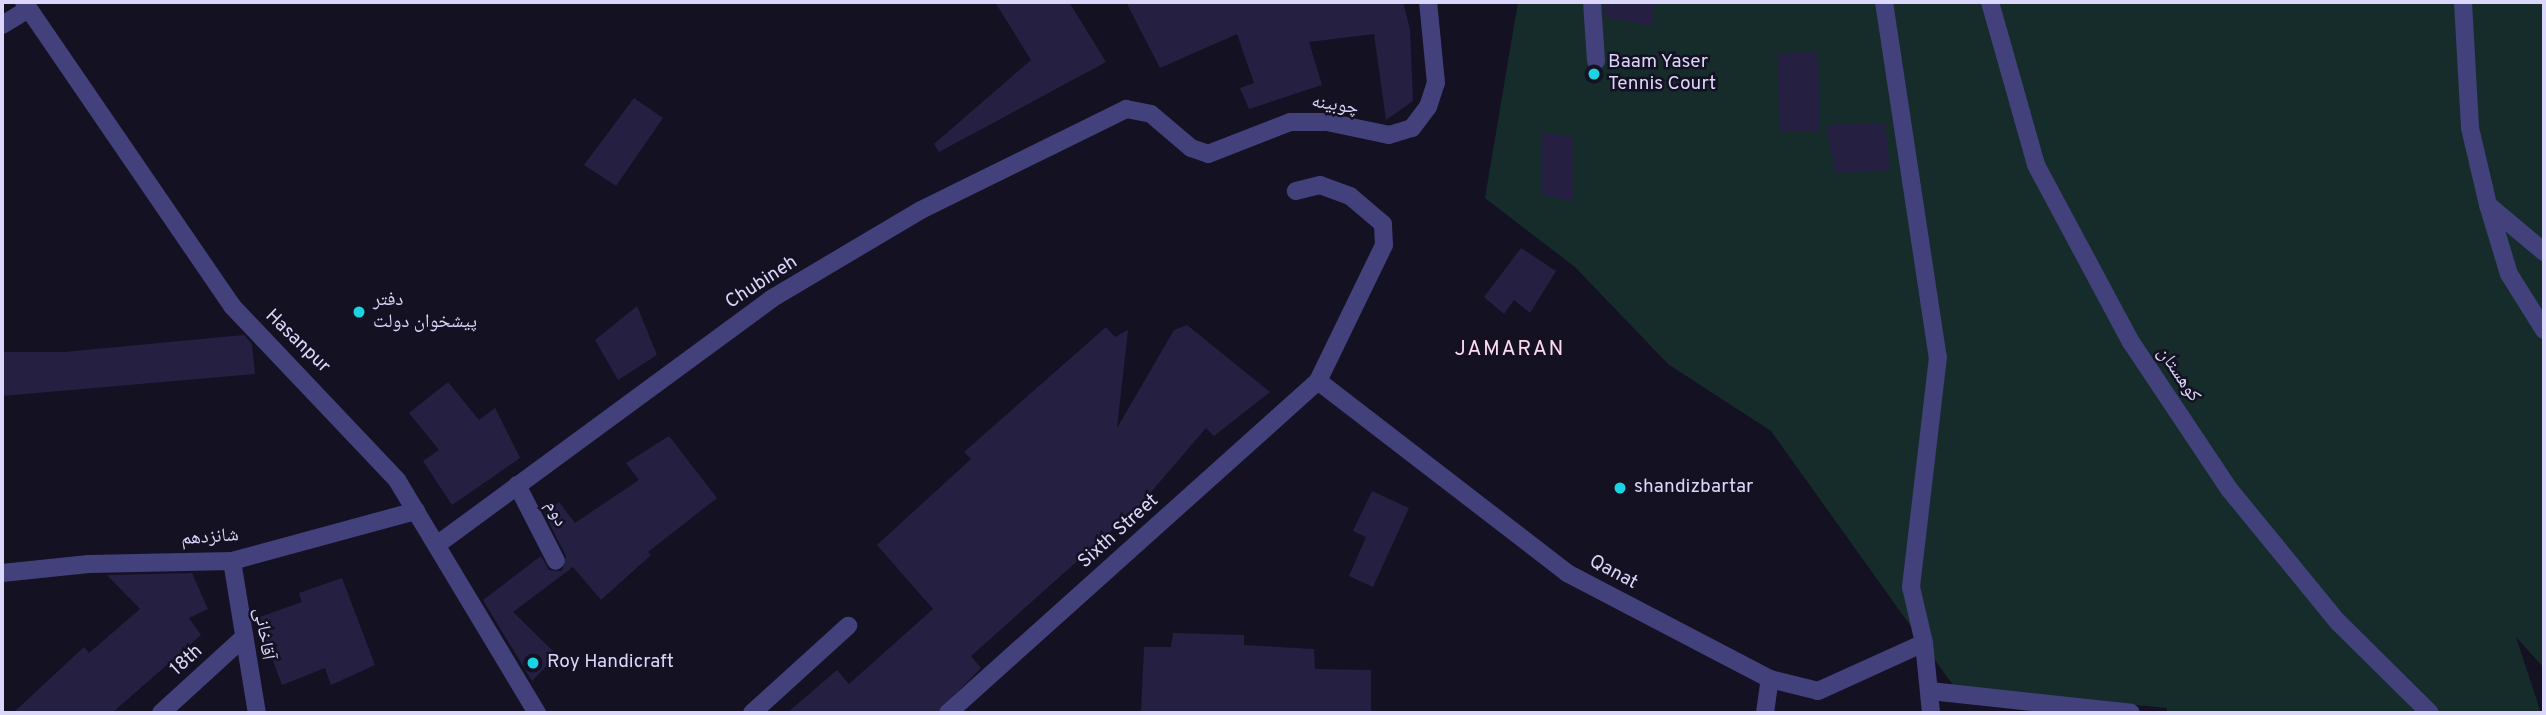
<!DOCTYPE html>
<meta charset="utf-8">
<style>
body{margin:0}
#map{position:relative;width:2546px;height:715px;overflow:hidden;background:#141123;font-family:Overpass,"Noto Naskh Arabic",sans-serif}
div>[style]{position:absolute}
.green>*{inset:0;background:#152c2b}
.building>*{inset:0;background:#251f42}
.minor>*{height:18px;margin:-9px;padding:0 9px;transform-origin:9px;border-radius:9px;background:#42417c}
.dots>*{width:19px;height:19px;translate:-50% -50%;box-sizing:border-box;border:4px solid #141123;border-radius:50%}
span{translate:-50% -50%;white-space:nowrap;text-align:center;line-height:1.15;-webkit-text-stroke:5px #141123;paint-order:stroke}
.poi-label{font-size:19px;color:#dbd7fa}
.left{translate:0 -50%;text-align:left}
.street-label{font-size:19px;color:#dbd7fa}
.neighbourhood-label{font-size:21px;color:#fbd9ef;letter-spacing:2px}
.frame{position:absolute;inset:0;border:4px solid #dbd7fa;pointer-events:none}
</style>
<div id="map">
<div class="green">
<i style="clip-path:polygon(1518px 2px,2544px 2px,2544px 668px,2516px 637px,2541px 713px,2167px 713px,2167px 708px,1955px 688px,1771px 431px,1668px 364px,1575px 267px,1485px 198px)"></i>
</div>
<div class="building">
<i style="clip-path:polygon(995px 2px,1069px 2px,1106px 62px,939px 152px,934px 144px,1031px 60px)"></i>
<i style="clip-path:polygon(1126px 2px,1403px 2px,1410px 29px,1413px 101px,1386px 120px,1374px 34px,1309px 42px,1322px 85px,1249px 109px,1240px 88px,1254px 83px,1237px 34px,1160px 68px)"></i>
<i style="clip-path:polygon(1603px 2px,1655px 2px,1652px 26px,1604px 17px)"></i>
<i style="clip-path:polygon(1818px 52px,1820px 132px,1779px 132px,1778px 53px)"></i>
<i style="clip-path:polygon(634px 98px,663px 118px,616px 186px,584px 165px)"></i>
<i style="clip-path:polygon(1885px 123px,1890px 170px,1835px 173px,1826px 125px)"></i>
<i style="clip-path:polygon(1541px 132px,1574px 137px,1573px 201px,1541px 195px)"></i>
<i style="clip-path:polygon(1521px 248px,1556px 271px,1530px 313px,1514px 300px,1504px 314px,1484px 297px)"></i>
<i style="clip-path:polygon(637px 306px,657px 355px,618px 380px,595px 340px)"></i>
<i style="clip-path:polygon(1187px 325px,1270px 392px,1214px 436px,1206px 428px,1139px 506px,971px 656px,981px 668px,937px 713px,787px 713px,837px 670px,849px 684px,933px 609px,877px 545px,971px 459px,964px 452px,1106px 327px,1115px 337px,1128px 330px,1117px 428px,1174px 330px)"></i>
<i style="clip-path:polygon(244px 335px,252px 344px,255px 374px,2px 396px,2px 352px,64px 352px)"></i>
<i style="clip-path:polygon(448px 382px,479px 420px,495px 408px,520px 458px,452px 505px,423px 461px,439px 450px,409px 413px)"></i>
<i style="clip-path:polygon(669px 436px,717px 498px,648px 552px,651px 555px,601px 600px,573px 567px,513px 612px,557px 655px,532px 681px,483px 600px,541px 556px,549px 570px,562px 571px,566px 556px,544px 513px,559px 502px,575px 523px,639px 480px,626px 463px)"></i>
<i style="clip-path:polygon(1372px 491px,1409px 508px,1373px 587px,1349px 576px,1366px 537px,1353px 531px)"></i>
<i style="clip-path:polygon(192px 573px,208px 609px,189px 618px,201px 635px,112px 713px,13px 713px,84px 647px,89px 653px,140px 609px,107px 575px)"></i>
<i style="clip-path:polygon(342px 578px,375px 665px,331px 685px,325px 668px,282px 685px,257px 618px,302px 602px,299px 593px)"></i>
<i style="clip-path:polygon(1173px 633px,1244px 635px,1244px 645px,1314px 649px,1315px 669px,1371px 670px,1371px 713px,1141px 713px,1144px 647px,1171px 647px)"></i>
</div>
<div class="minor">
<i style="left:24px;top:2px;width:368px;rotate:55.6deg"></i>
<i style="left:232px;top:306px;width:240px;rotate:46.5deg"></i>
<i style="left:397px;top:480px;width:272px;rotate:59deg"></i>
<i style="left:1592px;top:2px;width:59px;rotate:86.1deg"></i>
<i style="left:1884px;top:2px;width:359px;rotate:81.4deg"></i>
<i style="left:1938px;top:357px;width:232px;rotate:96.7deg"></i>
<i style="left:1911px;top:587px;width:57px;rotate:76.9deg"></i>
<i style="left:1924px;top:643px;width:70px;rotate:84.3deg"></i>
<i style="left:1990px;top:2px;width:169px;rotate:74.2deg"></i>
<i style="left:2036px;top:165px;width:201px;rotate:61.8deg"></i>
<i style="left:2131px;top:342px;width:177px;rotate:56.3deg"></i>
<i style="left:2229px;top:489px;width:172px;rotate:50.7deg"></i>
<i style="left:2338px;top:622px;width:129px;rotate:44.7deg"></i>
<i style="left:2463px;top:2px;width:126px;rotate:86.8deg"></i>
<i style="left:2470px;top:128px;width:79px;rotate:76.8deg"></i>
<i style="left:2488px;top:205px;width:72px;rotate:73.1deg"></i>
<i style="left:2509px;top:274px;width:66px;rotate:58deg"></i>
<i style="left:2px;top:25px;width:31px;rotate:-31deg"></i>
<i style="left:2488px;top:205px;width:73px;rotate:40deg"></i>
<i style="left:1318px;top:381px;width:314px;rotate:37.6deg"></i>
<i style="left:1567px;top:573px;width:229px;rotate:27.6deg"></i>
<i style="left:1770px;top:679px;width:49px;rotate:14deg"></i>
<i style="left:1818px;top:691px;width:116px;rotate:-24.4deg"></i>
<i style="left:517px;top:485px;width:85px;rotate:62.8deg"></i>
<i style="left:438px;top:544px;width:413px;rotate:-36.3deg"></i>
<i style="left:771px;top:299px;width:174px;rotate:-30.7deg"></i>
<i style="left:921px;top:210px;width:229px;rotate:-26.2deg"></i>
<i style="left:1126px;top:109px;width:25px;rotate:11deg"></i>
<i style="left:1151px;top:114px;width:52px;rotate:40.4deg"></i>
<i style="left:1191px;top:148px;width:18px;rotate:19deg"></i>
<i style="left:1208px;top:154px;width:88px;rotate:-21.3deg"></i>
<i style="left:1290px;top:122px;width:37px"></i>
<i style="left:1327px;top:122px;width:63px;rotate:11.8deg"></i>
<i style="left:1389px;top:135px;width:24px;rotate:-17deg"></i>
<i style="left:1412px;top:128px;width:26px;rotate:-53deg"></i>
<i style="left:1428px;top:107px;width:25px;rotate:-72deg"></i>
<i style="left:1436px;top:83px;width:81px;rotate:-95.6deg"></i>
<i style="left:232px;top:561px;width:154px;rotate:80.7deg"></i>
<i style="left:2px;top:573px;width:87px;rotate:-5.9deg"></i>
<i style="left:89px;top:564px;width:143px;rotate:-1.2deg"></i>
<i style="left:232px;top:561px;width:191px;rotate:-15.2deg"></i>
<i style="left:1930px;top:691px;width:202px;rotate:6.2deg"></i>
<i style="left:161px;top:713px;width:108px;rotate:-42.4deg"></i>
<i style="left:752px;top:713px;width:130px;rotate:-42.2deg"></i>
<i style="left:948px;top:713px;width:497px;rotate:-41.9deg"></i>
<i style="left:1318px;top:381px;width:151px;rotate:-64.1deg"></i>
<i style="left:1384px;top:245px;width:21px;rotate:-93deg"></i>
<i style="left:1383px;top:224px;width:43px;rotate:-139.7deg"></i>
<i style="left:1350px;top:196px;width:32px;rotate:-160deg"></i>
<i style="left:1320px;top:185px;width:25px;rotate:166deg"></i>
<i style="left:1765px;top:713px;width:34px;rotate:-82deg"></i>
</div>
<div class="dots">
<i style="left:1594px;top:74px;background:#1ad4e3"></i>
<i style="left:359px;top:312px;background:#1ad4e3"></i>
<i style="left:1620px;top:488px;background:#1ad4e3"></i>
<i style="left:533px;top:663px;background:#1ad4e3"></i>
</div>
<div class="poi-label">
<span class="left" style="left:1608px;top:74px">Baam Yaser<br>Tennis Court</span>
<span class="left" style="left:373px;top:312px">دفتر<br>پیشخوان دولت</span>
<span class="left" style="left:1634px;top:488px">shandizbartar</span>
<span class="left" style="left:547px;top:663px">Roy Handicraft</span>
</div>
<div class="street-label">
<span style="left:1335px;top:106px;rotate:9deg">چوبینه</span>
<span style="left:762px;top:283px;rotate:-33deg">Chubineh</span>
<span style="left:297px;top:342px;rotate:44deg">Hasanpur</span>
<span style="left:2178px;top:375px;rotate:56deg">کوهستان</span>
<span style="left:555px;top:514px;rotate:63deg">دوم</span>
<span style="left:1119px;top:532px;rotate:-42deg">Sixth Street</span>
<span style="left:210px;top:538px;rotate:-4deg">شانزدهم</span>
<span style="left:1613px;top:573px;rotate:28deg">Qanat</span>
<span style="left:263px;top:634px;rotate:81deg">آقاخانی</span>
<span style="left:187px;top:661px;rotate:-42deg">18th</span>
</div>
<div class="neighbourhood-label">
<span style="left:1510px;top:350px">JAMARAN</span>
</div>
<div class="frame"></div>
</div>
